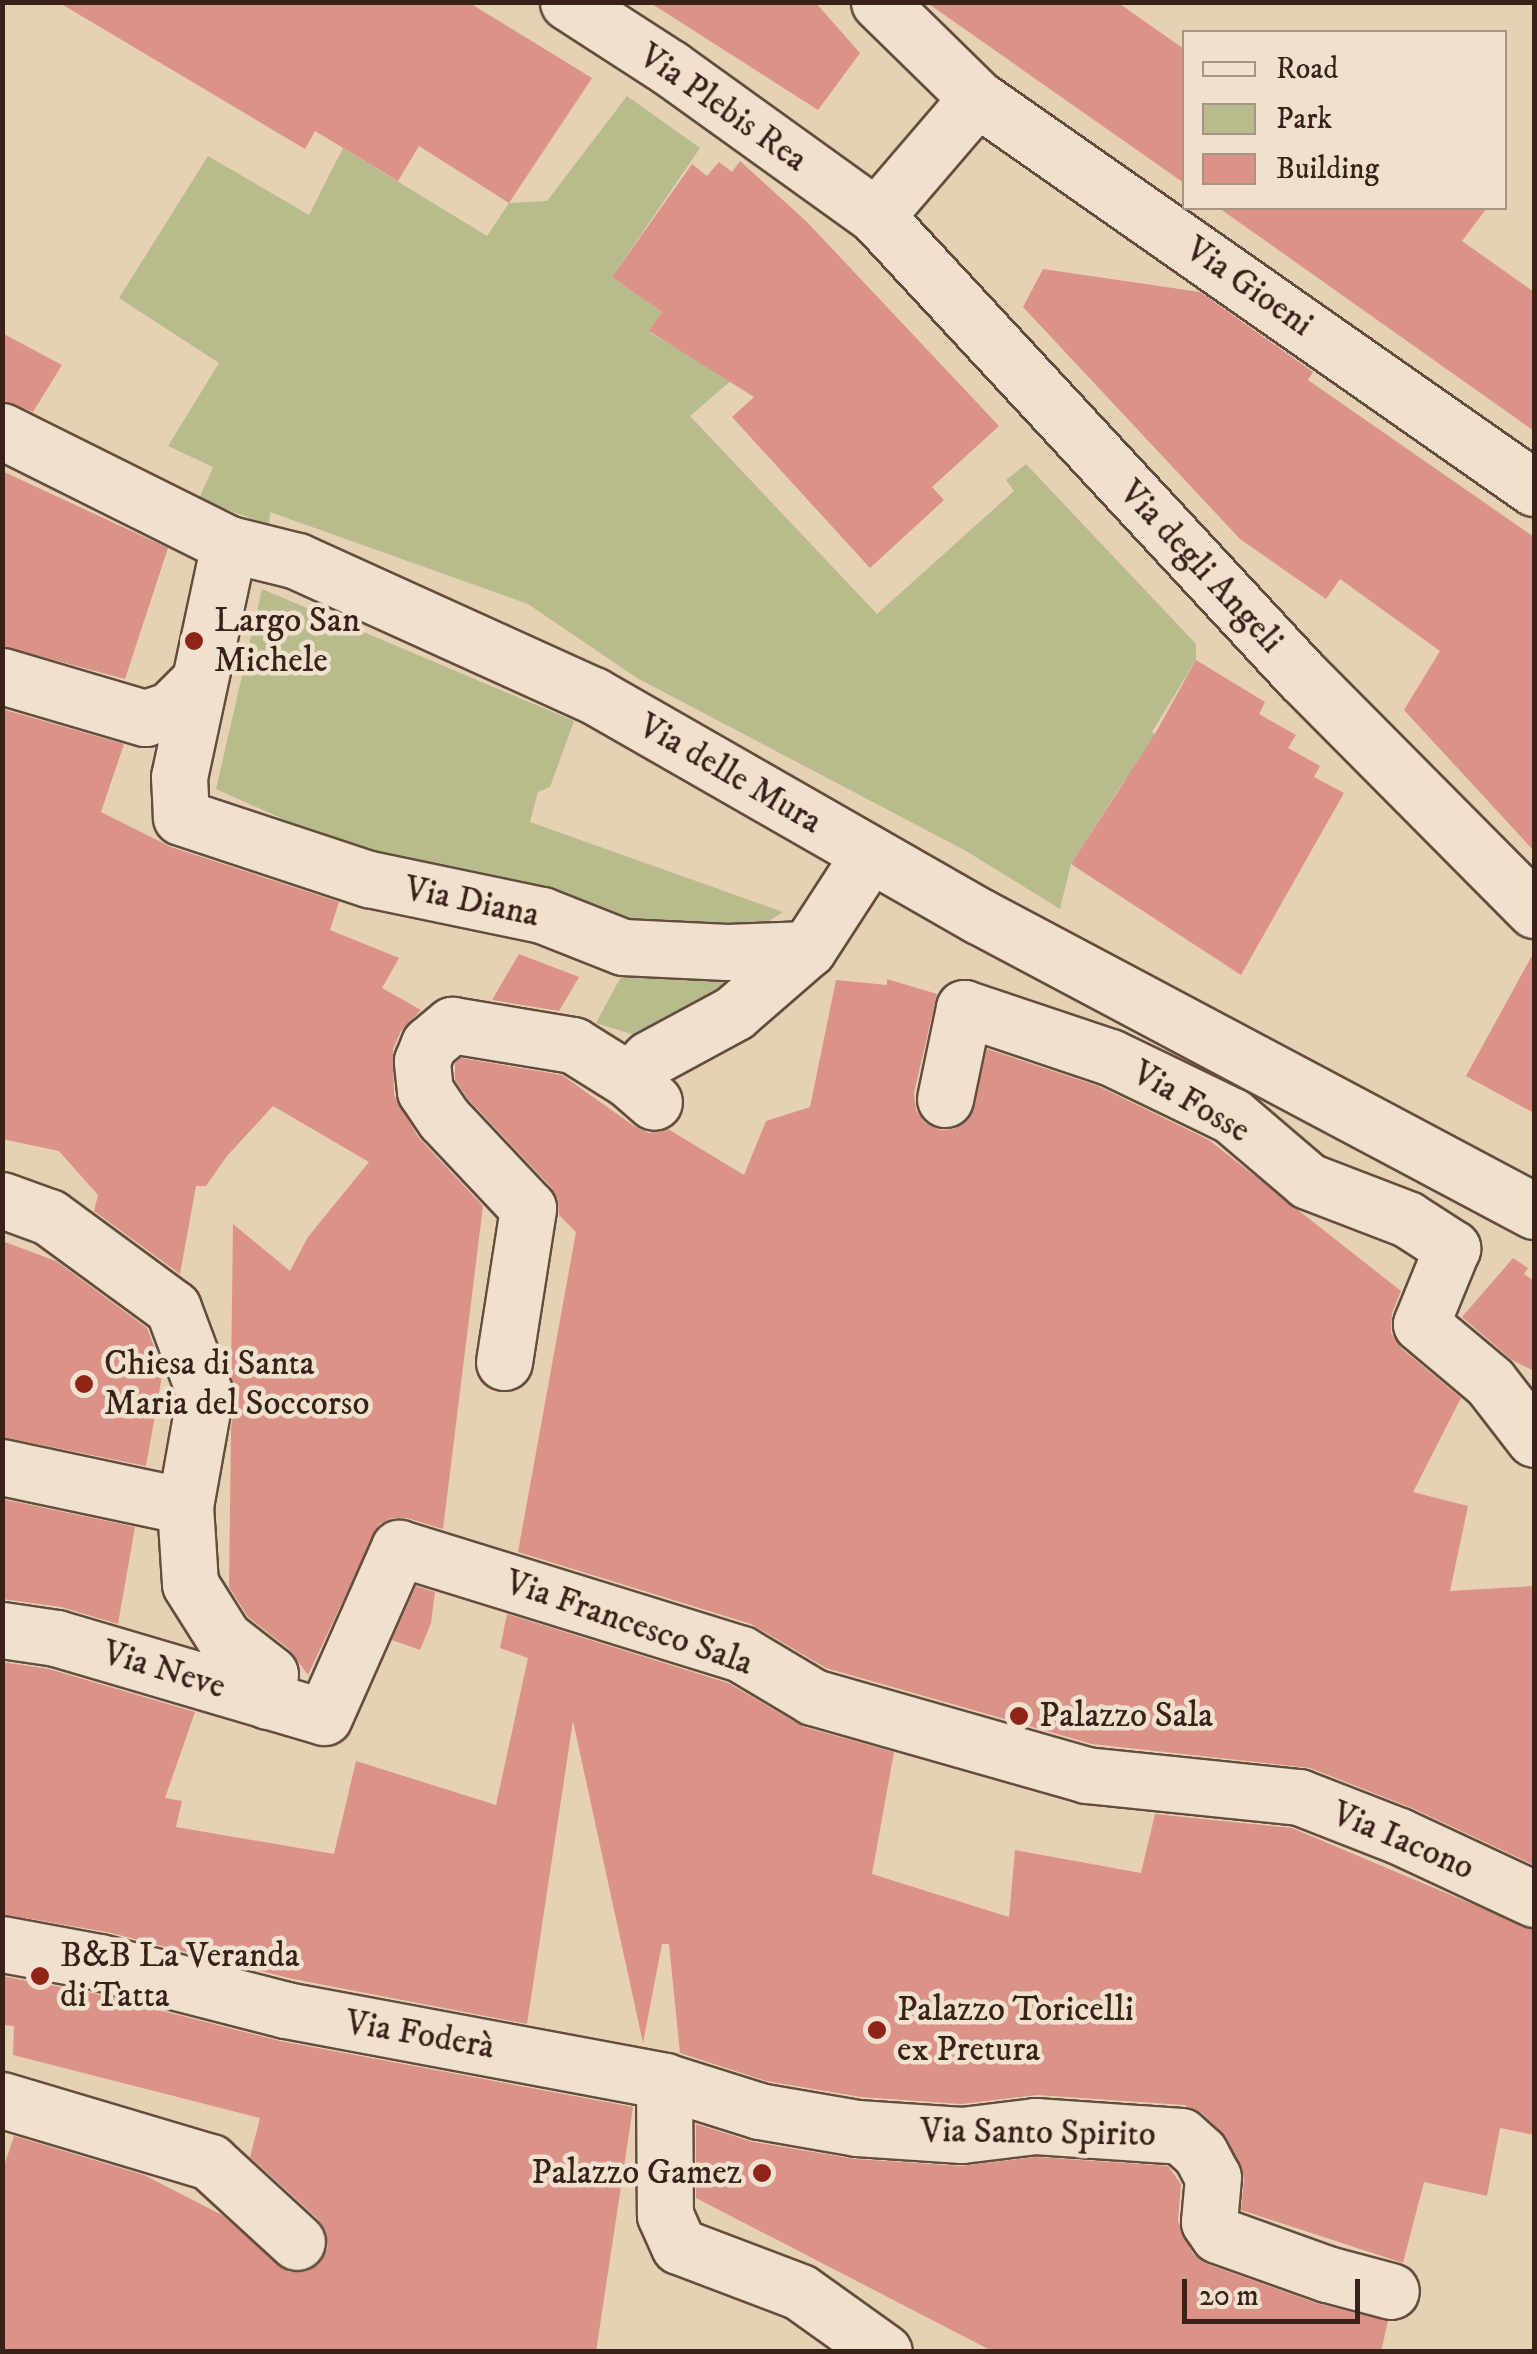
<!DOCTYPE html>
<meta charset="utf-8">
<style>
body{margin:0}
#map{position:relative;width:1537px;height:2354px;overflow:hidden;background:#e7d1b4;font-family:"IM FELL DW Pica",serif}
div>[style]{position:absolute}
.green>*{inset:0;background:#b8bb8b}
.building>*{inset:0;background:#db9288}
.roads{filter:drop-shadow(2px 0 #644d3e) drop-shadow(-2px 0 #644d3e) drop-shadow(0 2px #644d3e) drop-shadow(0 -2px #644d3e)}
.minor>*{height:55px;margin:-27.5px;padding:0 27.5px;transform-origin:27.5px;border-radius:27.5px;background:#efe1ce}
.dots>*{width:28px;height:28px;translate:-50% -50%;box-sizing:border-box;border:5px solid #efe1ce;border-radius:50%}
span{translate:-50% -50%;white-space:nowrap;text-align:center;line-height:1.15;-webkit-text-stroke:9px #efe1ce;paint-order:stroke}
.street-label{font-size:35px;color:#392117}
.poi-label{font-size:35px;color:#392117}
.left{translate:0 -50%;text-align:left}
.right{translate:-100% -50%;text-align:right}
.frame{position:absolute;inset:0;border:5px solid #392117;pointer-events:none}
.legend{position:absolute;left:1182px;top:30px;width:325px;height:180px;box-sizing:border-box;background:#efe1ce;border:2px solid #a69485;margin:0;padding:12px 18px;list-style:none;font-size:30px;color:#392117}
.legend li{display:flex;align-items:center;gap:20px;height:50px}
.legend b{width:50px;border:2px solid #a69485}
.scale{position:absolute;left:1182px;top:2279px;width:178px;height:45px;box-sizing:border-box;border:5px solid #392117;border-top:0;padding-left:12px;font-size:30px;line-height:35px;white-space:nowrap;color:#392117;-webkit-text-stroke:8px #efe1ce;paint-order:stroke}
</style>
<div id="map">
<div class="green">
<i style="clip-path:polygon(627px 96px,700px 148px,612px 277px,662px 312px,649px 332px,687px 354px,740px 373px,690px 416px,877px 614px,1014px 491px,1006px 480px,1026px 464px,1196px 644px,1196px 660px,1152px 732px,1179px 749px,1124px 781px,1071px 864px,1060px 909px,966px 851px,637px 678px,528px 604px,270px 512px,269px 525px,199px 499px,213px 467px,168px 446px,219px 363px,119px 298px,208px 156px,309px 215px,343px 148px,487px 236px,509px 203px,547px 201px)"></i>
<i style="clip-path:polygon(262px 589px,574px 721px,550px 787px,538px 792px,530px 822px,783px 912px,756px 929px,623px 921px,399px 871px,216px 789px)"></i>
<i style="clip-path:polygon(623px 973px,751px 974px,641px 1037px,596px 1023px)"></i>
</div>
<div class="building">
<i style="clip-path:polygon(58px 2px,468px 2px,592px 78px,509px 203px,419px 146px,398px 181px,315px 131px,305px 149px)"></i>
<i style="clip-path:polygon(649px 2px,815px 2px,860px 53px,818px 110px)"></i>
<i style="clip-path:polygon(926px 2px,1117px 2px,1184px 49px,1184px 183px)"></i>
<i style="clip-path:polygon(740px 161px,807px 222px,999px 426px,932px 487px,944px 500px,870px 568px,732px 417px,754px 397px,649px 331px,662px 312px,612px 277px,692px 164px,707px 176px,719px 162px,732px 172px)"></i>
<i style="clip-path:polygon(1219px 208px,1487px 208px,1462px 241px,1534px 292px,1534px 431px)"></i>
<i style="clip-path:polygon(1043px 269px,1200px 292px,1313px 372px,1308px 380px,1534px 537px,1534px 851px,1404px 710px,1440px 651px,1340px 579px,1326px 599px,1240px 539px,1023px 307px)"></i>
<i style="clip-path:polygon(2px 333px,62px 365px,33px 412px,2px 400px)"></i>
<i style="clip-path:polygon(2px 471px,168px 548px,125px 679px,2px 646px)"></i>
<i style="clip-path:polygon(1196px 660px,1265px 702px,1259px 714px,1296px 735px,1288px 748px,1320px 766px,1314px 777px,1344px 793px,1241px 975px,1071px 864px,1155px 734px)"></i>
<i style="clip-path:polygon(2px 709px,124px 744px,101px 812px,171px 847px,339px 902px,330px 930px,399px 958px,382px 988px,421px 1010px,401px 1031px,393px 1049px,394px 1095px,418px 1137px,483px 1206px,443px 1529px,407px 1518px,392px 1518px,379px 1524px,308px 1675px,289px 1649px,248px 1617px,229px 1587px,231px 1428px,236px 1398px,231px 1375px,233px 1224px,290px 1271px,308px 1237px,369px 1162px,273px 1106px,227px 1156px,206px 1186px,196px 1186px,180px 1274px,94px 1211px,98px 1195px,59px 1151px,2px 1139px)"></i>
<i style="clip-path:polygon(1534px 952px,1534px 1113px,1466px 1076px)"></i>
<i style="clip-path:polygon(519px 954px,579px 977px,559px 1011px,492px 1000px)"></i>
<i style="clip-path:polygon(887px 979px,937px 994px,914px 1093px,916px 1110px,925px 1123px,940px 1130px,954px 1129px,969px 1119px,987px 1049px,1098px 1086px,1209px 1140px,1401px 1291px,1392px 1313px,1391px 1333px,1401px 1348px,1461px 1398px,1413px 1492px,1468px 1506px,1450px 1591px,1534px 1586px,1534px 1865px,1412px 1808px,1310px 1768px,1092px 1744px,826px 1668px,751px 1624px,518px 1552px,576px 1232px,559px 1215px,558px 1200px,551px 1187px,468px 1099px,455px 1080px,455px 1063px,461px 1058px,562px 1075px,634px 1126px,649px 1133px,668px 1129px,744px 1175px,766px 1121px,810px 1107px,836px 980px,887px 985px)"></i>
<i style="clip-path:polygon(2px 1241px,56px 1261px,147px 1328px,163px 1370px,146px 1466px,2px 1437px)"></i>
<i style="clip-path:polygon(1513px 1258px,1528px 1268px,1524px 1274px,1534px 1281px,1534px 1371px,1512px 1360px,1462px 1317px)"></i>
<i style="clip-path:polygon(2px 1499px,135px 1527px,118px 1624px,61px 1607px,2px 1599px)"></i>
<i style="clip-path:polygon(416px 1586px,435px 1592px,431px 1623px,420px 1650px,392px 1640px)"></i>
<i style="clip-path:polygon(507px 1614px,728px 1683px,804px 1727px,894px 1752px,872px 1874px,1009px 1917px,1015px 1850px,1141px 1873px,1155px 1814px,1292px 1828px,1534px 1930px,1534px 2135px,1500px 2128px,1487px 2196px,1424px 2182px,1403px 2263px,1241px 2210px,1244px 2179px,1227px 2138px,1202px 2113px,1184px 2105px,1037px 2095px,961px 2104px,861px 2097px,766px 2081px,680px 2053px,669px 1944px,662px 1944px,643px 2043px,573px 1721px,527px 2024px,293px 1979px,107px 1932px,2px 1914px,2px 1662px,49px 1669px,195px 1712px,165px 1798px,182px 1801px,176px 1827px,334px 1854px,356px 1761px,496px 1805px,528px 1658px,500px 1648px)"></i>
<i style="clip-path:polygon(2px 1976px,92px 1993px,280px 2041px,633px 2107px,596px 2352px,2px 2352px,2px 2172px,14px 2136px,144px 2175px,222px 2215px,289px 2272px,305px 2272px,319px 2264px,328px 2248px,326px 2232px,318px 2219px,250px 2157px,260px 2118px,13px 2055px,14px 2026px,2px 2025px)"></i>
<i style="clip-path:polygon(696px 2124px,753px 2142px,855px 2159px,960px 2166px,1036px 2157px,1168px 2166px,1181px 2184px,1178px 2221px,1193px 2254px,1207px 2264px,1316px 2303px,1388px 2321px,1381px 2352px,994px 2352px,696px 2198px)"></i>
</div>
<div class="roads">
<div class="minor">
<i style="left:568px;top:2px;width:121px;rotate:32.9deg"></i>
<i style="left:670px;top:68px;width:254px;rotate:35.7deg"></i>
<i style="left:876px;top:216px;width:627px;rotate:47.2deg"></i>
<i style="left:1302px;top:676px;width:330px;rotate:45.2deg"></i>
<i style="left:879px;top:2px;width:137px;rotate:44.4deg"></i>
<i style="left:977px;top:98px;width:680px;rotate:35deg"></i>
<i style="left:876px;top:216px;width:155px;rotate:-49.4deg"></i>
<i style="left:2px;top:431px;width:254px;rotate:26.5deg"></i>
<i style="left:229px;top:544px;width:70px;rotate:14deg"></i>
<i style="left:297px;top:561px;width:325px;rotate:24.4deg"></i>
<i style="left:593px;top:695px;width:445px;rotate:29.8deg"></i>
<i style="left:979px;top:916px;width:629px;rotate:27.99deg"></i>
<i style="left:229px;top:544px;width:238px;rotate:102.1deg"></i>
<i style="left:179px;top:777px;width:40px;rotate:87.1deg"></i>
<i style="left:181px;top:817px;width:198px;rotate:18.3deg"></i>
<i style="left:369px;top:879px;width:177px;rotate:11.8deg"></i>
<i style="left:542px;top:915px;width:87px;rotate:21.6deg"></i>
<i style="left:623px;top:947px;width:104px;rotate:2.8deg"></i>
<i style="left:727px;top:952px;width:81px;rotate:-2.1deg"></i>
<i style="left:808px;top:949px;width:112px;rotate:-57deg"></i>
<i style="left:2px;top:676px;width:149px;rotate:16.4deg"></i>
<i style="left:145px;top:718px;width:26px;rotate:-18deg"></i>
<i style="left:170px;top:710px;width:38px;rotate:-45deg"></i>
<i style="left:629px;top:1080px;width:29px;rotate:-46deg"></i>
<i style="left:649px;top:1059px;width:97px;rotate:-28.4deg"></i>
<i style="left:734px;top:1013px;width:98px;rotate:-40.9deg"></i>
<i style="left:945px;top:1099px;width:93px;rotate:-78.2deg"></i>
<i style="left:964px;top:1008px;width:154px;rotate:18.6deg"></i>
<i style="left:1110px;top:1057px;width:136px;rotate:25.8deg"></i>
<i style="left:1232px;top:1116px;width:100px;rotate:40.5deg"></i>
<i style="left:1308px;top:1181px;width:106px;rotate:21deg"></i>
<i style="left:1407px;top:1219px;width:54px;rotate:32.8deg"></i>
<i style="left:1452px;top:1248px;width:82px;rotate:112.2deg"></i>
<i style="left:1421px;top:1324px;width:90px;rotate:40deg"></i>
<i style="left:1490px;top:1382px;width:72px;rotate:52.3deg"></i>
<i style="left:2px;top:1200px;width:50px;rotate:19.9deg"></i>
<i style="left:49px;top:1217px;width:154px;rotate:36.3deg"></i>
<i style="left:173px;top:1308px;width:92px;rotate:69.6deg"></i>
<i style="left:205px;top:1394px;width:114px;rotate:100.1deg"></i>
<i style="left:185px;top:1506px;width:78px;rotate:86.3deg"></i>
<i style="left:190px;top:1584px;width:64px;rotate:57.8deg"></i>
<i style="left:224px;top:1638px;width:58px;rotate:38deg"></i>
<i style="left:270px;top:1674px;width:27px;rotate:96deg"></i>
<i style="left:504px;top:1362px;width:156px;rotate:-81.1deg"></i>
<i style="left:528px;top:1208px;width:122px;rotate:-133.3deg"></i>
<i style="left:444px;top:1119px;width:34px;rotate:-124deg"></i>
<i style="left:425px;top:1091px;width:30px;rotate:-96deg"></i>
<i style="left:422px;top:1061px;width:18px;rotate:-68deg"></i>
<i style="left:429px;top:1044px;width:30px;rotate:-40deg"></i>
<i style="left:452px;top:1025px;width:123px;rotate:9.4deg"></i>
<i style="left:573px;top:1045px;width:66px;rotate:32deg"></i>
<i style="left:629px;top:1080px;width:33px;rotate:41deg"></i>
<i style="left:2px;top:1467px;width:187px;rotate:12deg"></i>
<i style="left:2px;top:1630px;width:55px;rotate:8.4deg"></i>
<i style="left:56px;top:1638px;width:279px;rotate:16.4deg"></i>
<i style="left:324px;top:1717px;width:185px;rotate:-66.1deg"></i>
<i style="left:399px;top:1548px;width:358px;rotate:17.2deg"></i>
<i style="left:741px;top:1654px;width:84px;rotate:30.8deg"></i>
<i style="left:813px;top:1697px;width:284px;rotate:15.9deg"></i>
<i style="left:1086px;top:1775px;width:214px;rotate:5.9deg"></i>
<i style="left:1299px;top:1797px;width:107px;rotate:21.3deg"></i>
<i style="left:1399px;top:1836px;width:149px;rotate:25deg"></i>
<i style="left:2px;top:1944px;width:99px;rotate:10.5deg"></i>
<i style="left:99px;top:1962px;width:193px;rotate:14.4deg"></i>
<i style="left:286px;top:2010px;width:385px;rotate:10.6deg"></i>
<i style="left:664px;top:2081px;width:100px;rotate:17.5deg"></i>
<i style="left:759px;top:2111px;width:99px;rotate:9.8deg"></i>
<i style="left:857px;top:2128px;width:105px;rotate:3.8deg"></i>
<i style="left:962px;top:2135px;width:74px;rotate:-7deg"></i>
<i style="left:1035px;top:2126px;width:146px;rotate:3.9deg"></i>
<i style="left:1181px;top:2136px;width:25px;rotate:42deg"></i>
<i style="left:1200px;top:2153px;width:27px;rotate:62deg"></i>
<i style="left:1213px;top:2177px;width:45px;rotate:95.1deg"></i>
<i style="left:1209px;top:2222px;width:16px;rotate:55deg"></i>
<i style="left:1218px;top:2235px;width:116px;rotate:19.7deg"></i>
<i style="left:1327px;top:2274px;width:66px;rotate:14.9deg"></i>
<i style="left:664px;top:2081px;width:134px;rotate:89.6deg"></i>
<i style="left:665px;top:2215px;width:34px;rotate:66deg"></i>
<i style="left:679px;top:2246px;width:129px;rotate:20.8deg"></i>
<i style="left:800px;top:2292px;width:103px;rotate:35.5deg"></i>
<i style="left:2px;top:2100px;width:217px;rotate:16.6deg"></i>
<i style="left:210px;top:2162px;width:118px;rotate:42.6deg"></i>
</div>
</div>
<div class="dots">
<i style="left:194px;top:641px;background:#8f2418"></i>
<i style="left:84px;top:1384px;background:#8f2418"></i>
<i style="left:1019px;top:1716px;background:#8f2418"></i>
<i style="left:40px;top:1976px;background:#8f2418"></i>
<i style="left:877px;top:2030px;background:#8f2418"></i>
<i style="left:762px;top:2173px;background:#8f2418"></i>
</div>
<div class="street-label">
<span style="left:723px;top:108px;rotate:35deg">Via Plebis Rea</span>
<span style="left:1249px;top:287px;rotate:35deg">Via Gioeni</span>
<span style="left:1201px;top:567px;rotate:47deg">Via degli Angeli</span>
<span style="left:730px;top:774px;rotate:30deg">Via delle Mura</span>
<span style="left:472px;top:902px;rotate:12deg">Via Diana</span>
<span style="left:1191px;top:1102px;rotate:30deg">Via Fosse</span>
<span style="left:629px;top:1623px;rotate:19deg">Via Francesco Sala</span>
<span style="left:164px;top:1670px;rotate:17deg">Via Neve</span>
<span style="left:1403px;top:1841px;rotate:23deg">Via Iacono</span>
<span style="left:420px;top:2035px;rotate:10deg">Via Foderà</span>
<span style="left:1038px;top:2133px;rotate:1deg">Via Santo Spirito</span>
</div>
<div class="poi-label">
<span class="left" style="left:214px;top:641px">Largo San<br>Michele</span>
<span class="left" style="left:104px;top:1384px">Chiesa di Santa<br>Maria del Soccorso</span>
<span class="left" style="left:1039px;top:1716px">Palazzo Sala</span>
<span class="left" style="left:60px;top:1976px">B&amp;B La Veranda<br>di Tatta</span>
<span class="left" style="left:897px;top:2030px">Palazzo Toricelli<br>ex Pretura</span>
<span class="right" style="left:742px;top:2173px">Palazzo Gamez</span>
</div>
<div class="frame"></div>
<ul class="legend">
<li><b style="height:12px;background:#efe1ce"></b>Road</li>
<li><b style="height:28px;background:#b8bb8b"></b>Park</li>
<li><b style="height:28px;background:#db9288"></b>Building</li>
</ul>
<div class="scale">20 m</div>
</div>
